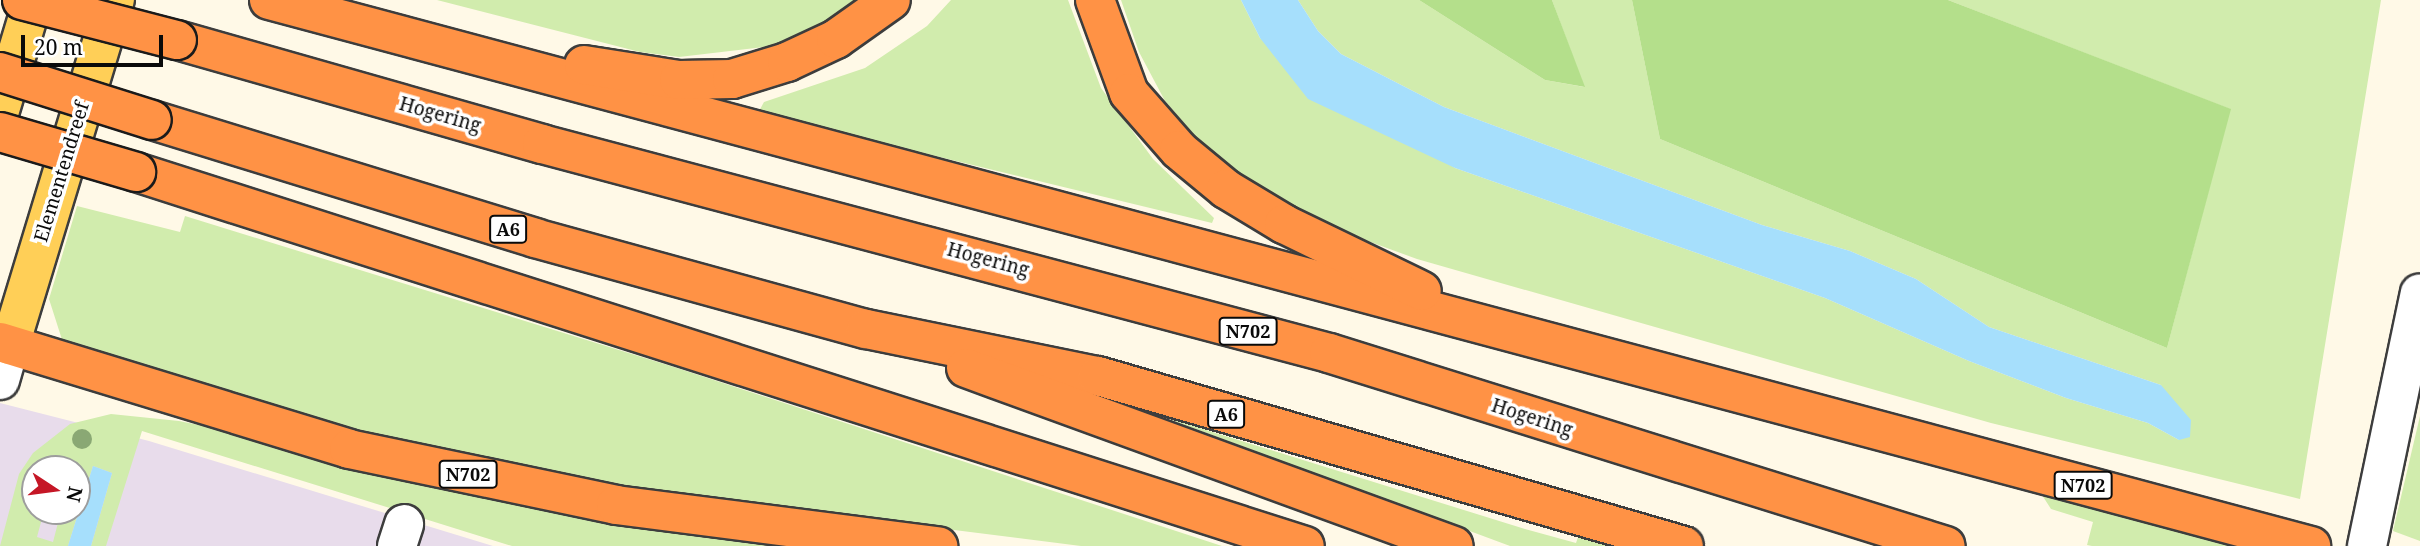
<!DOCTYPE html>
<style>
body{margin:0}
#map{position:relative;width:2420px;height:546px;overflow:hidden;background:#fff9e7;font-family:"Noto Serif",serif}
div>[style]{position:absolute}
.industrial>*{inset:0;background:#e8dceb}
.green>*{inset:0;background:#d1ecad}
.forest>*{inset:0;background:#b4df8b}
.water>*{inset:0;background:#a6dffc}
.roads{filter:drop-shadow(2px 0 #3d3d3d) drop-shadow(-2px 0 #3d3d3d) drop-shadow(0 2px #3d3d3d) drop-shadow(0 -2px #3d3d3d)}
.minor>*{height:38px;margin:-19px;padding:0 19px;transform-origin:19px;border-radius:19px;background:#fff}
.major>*{height:38px;margin:-19px;padding:0 19px;transform-origin:19px;border-radius:19px;background:#ffcf57}
.highway>*{height:38px;margin:-19px;padding:0 19px;transform-origin:19px;border-radius:19px;background:#ff9245}
.bridges{filter:drop-shadow(2px 0 #1b1b1b) drop-shadow(-2px 0 #1b1b1b) drop-shadow(0 2px #1b1b1b) drop-shadow(0 -2px #1b1b1b)}
.highway-bridge>*{height:38px;margin:-19px;padding:0 19px;transform-origin:19px;border-radius:19px;background:#ff9245}
.trees>*{width:20px;height:20px;margin:-10px;border-radius:50%;background:#8aa874}
span{translate:-50% -50%;white-space:nowrap;text-align:center;line-height:1.15;-webkit-text-stroke:7px #fff;paint-order:stroke}
.shield-label span{padding:2px 5px;background:#fff;border:2px solid;border-radius:5px;-webkit-text-stroke-width:0}
.shield-label{font-size:18px;color:#0a0a0a;font-weight:700}
.street-label{font-size:19px;color:#0a0a0a}
.north{position:absolute;left:21px;top:455px;width:70px;height:70px;box-sizing:border-box;background:#fff;border:2px solid #9d9d9d;border-radius:50%;rotate:103deg;font-size:19px;font-weight:700;line-height:28px;text-align:center;color:#0a0a0a}
.north::after{content:'';display:block;margin:auto;width:24px;height:32px;background:#c51726;clip-path:polygon(50% 0,100% 100%,50% 72%,0 100%)}
.scale{position:absolute;left:21px;top:35px;width:142px;height:32px;box-sizing:border-box;border:4px solid #0a0a0a;border-top:0;padding-left:9px;font-size:21px;line-height:24px;white-space:nowrap;color:#0a0a0a;-webkit-text-stroke:5px #fff;paint-order:stroke}
</style>
<div id="map">
<div class="industrial">
<i style="clip-path:polygon(evenodd,0 403px,149px 441px,493px 546px,0 546px,0 403px,35px 469px,77px 469px,77px 511px,35px 511px,35px 469px)"></i>
</div>
<div class="green">
<i style="clip-path:polygon(437px 0,864px 0,845px 14px,766px 51px,764px 47px,679px 57px,640px 52px)"></i>
<i style="clip-path:polygon(951px 0,1068px 0,1101px 88px,1153px 159px,1214px 218px,1212px 223px,758px 113px,764px 102px,865px 68px,927px 26px)"></i>
<i style="clip-path:polygon(1121px 0,1241px 0,1260px 38px,1455px 168px,1825px 298px,1969px 361px,2066px 398px,2148px 423px,2179px 440px,2161px 385px,1989px 327px,1916px 279px,1850px 251px,1762px 225px,1444px 107px,1341px 54px,1318px 31px,1298px 0,1419px 0,1545px 80px,1584px 87px,1552px 0,1632px 0,1660px 139px,2167px 348px,2230px 109px,1948px 0,2381px 0,2300px 499px,1991px 423px,1417px 259px,1324px 225px,1259px 190px,1208px 151px,1165px 101px,1139px 52px)"></i>
<i style="clip-path:polygon(77px 206px,180px 232px,185px 216px,674px 367px,1222px 546px,1081px 546px,612px 487px,404px 446px,65px 349px,49px 299px)"></i>
<i style="clip-path:polygon(evenodd,111px 414px,179px 421px,801px 546px,512px 546px,142px 431px,106px 546px,91px 546px,112px 473px,93px 466px,68px 546px,0 546px,19px 474px,33px 453px,70px 424px,111px 414px,35px 469px,77px 469px,77px 511px,45px 511px,60px 515px,53px 542px,37px 537px,44px 511px,35px 511px,35px 469px)"></i>
<i style="clip-path:polygon(1158px 415px,1525px 529px,1576px 543px,1578px 537px,1609px 546px,1510px 546px)"></i>
<i style="clip-path:polygon(2420px 416px,2420px 541px,2393px 531px)"></i>
<i style="clip-path:polygon(2042px 495px,2249px 546px,2092px 546px,2087px 545px,2093px 522px,2051px 509px)"></i>
</div>
<div class="forest">
<i style="clip-path:polygon(1419px 0,1552px 0,1585px 87px,1545px 80px)"></i>
<i style="clip-path:polygon(1632px 0,1948px 0,2231px 109px,2167px 348px,1660px 139px)"></i>
</div>
<div class="water">
<i style="clip-path:polygon(1241px 0,1298px 0,1318px 31px,1341px 54px,1444px 107px,1762px 225px,1850px 251px,1916px 279px,1989px 327px,2161px 385px,2191px 420px,2190px 437px,2179px 440px,2148px 423px,2066px 398px,1969px 361px,1825px 298px,1455px 168px,1308px 99px,1260px 38px)"></i>
<i style="clip-path:polygon(93px 466px,112px 473px,91px 546px,68px 546px)"></i>
</div>
<div class="roads">
<div class="minor">
<i style="left:0;top:380px;width:36px;rotate:-74deg"></i>
<i style="left:397px;top:546px;width:23px;rotate:-72deg"></i>
<i style="left:2367px;top:546px;width:258px;rotate:-78.2deg"></i>
</div>
<div class="major">
<i style="left:0;top:110px;width:115px;rotate:-73.3deg"></i>
<i style="left:10px;top:345px;width:361px;rotate:-73.1deg"></i>
</div>
<div class="highway">
<i style="left:269px;top:0;width:2114px;rotate:14.97deg"></i>
<i style="left:1095px;top:0;width:99px;rotate:69.9deg"></i>
<i style="left:1129px;top:93px;width:76px;rotate:48.7deg"></i>
<i style="left:1179px;top:150px;width:61px;rotate:39.7deg"></i>
<i style="left:1226px;top:189px;width:68px;rotate:31.1deg"></i>
<i style="left:1284px;top:224px;width:153px;rotate:25.9deg"></i>
<i style="left:177px;top:40px;width:380px;rotate:15.9deg"></i>
<i style="left:542px;top:144px;width:814px;rotate:14.87deg"></i>
<i style="left:1329px;top:353px;width:646px;rotate:17.37deg"></i>
<i style="left:584px;top:65px;width:96px;rotate:9deg"></i>
<i style="left:679px;top:80px;width:53px;rotate:-1.1deg"></i>
<i style="left:732px;top:79px;width:58px;rotate:-17.2deg"></i>
<i style="left:787px;top:62px;width:54px;rotate:-25.1deg"></i>
<i style="left:836px;top:39px;width:67px;rotate:-35.3deg"></i>
<i style="left:152px;top:120px;width:401px;rotate:17.1deg"></i>
<i style="left:535px;top:238px;width:343px;rotate:15.4deg"></i>
<i style="left:866px;top:329px;width:237px;rotate:11.5deg"></i>
<i style="left:1098px;top:376px;width:610px;rotate:16.18deg"></i>
<i style="left:136px;top:172px;width:1227px;rotate:17.74deg"></i>
<i style="left:0;top:342px;width:365px;rotate:17deg"></i>
<i style="left:349px;top:449px;width:273px;rotate:11.8deg"></i>
<i style="left:616px;top:505px;width:325px;rotate:7.3deg"></i>
<i style="left:966px;top:368px;width:519px;rotate:20.04deg"></i>
</div>
</div>
<div class="bridges">
<div class="highway-bridge">
<i style="left:22px;top:0;width:160px;rotate:14.5deg"></i>
<i style="left:0;top:72px;width:159px;rotate:17.5deg"></i>
<i style="left:0;top:132px;width:142px;rotate:16.4deg"></i>
</div>
</div>
<div class="trees">
<i style="left:82px;top:439px"></i>
</div>
<div class="shield-label">
<span style="left:508px;top:229px">A6</span>
<span style="left:1248px;top:331px">N702</span>
<span style="left:1226px;top:414px">A6</span>
<span style="left:468px;top:474px">N702</span>
<span style="left:2083px;top:485px">N702</span>
</div>
<div class="street-label">
<span style="left:440px;top:115px;rotate:16deg">Hogering</span>
<span style="left:62px;top:172px;rotate:-73deg">Elementendreef</span>
<span style="left:988px;top:260px;rotate:15deg">Hogering</span>
<span style="left:1532px;top:418px;rotate:18deg">Hogering</span>
</div>
<div class="north">N</div>
<div class="scale">20 m</div>
</div>
